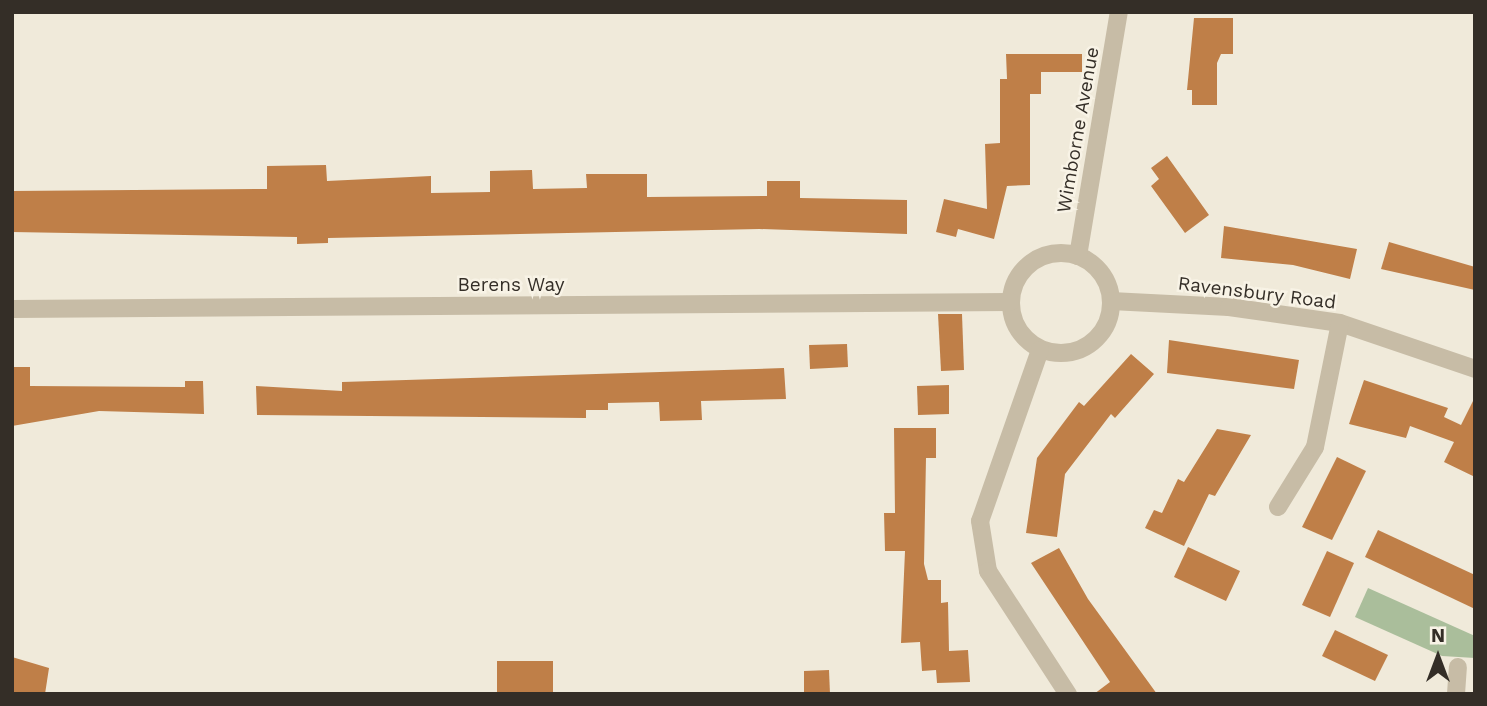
<!DOCTYPE html>
<style>
body{margin:0}
#map{position:relative;width:1487px;height:706px;overflow:hidden;background:#f0eada;font-family:"Work Sans",sans-serif}
div>[style]{position:absolute}
.green>*{inset:0;background:#aabe9b}
.building>*{inset:0;background:#bf7f48}
.minor>*{height:18px;margin:-9px;padding:0 9px;transform-origin:9px;border-radius:9px;background:#c7bca6}
.minor>.ring{margin:-9px;padding:0;box-sizing:content-box;background:none;border:18px solid #c7bca6;border-radius:50%}
span{translate:-50% -50%;white-space:nowrap;text-align:center;line-height:1.15;-webkit-text-stroke:5px #f8f3e6;paint-order:stroke}
.street-label{font-size:19px;color:#342e27}
.frame{position:absolute;inset:0;border:14px solid #342e27;pointer-events:none}
.north{position:absolute;left:1403px;top:622px;width:70px;height:70px;-webkit-text-stroke:5px #f8f3e6;paint-order:stroke;rotate:0deg;font-size:19px;font-weight:700;line-height:28px;text-align:center;color:#342e27}
.north::after{content:'';display:block;margin:auto;width:24px;height:32px;background:#342e27;clip-path:polygon(50% 0,100% 100%,50% 72%,0 100%)}
</style>
<div id="map">
<div class="green">
<i style="clip-path:polygon(1368px 588px,1475px 636px,1475px 658px,1442px 656px,1355px 617px)"></i>
</div>
<div class="building">
<i style="clip-path:polygon(1194px 18px,1233px 18px,1233px 54px,1221px 54px,1217px 63px,1217px 105px,1192px 105px,1192px 90px,1187px 90px)"></i>
<i style="clip-path:polygon(1006px 54px,1082px 54px,1082px 72px,1041px 72px,1041px 94px,1030px 94px,1030px 185px,1007px 186px,994px 239px,958px 229px,956px 237px,936px 232px,944px 199px,987px 209px,985px 144px,1000px 143px,1000px 79px,1007px 79px)"></i>
<i style="clip-path:polygon(1167px 156px,1209px 215px,1185px 233px,1151px 186px,1159px 179px,1151px 168px)"></i>
<i style="clip-path:polygon(326px 165px,327px 181px,431px 176px,431px 193px,490px 192px,490px 171px,532px 170px,533px 189px,587px 188px,586px 174px,647px 174px,647px 197px,767px 196px,767px 181px,800px 181px,800px 198px,907px 200px,907px 234px,759px 229px,328px 238px,328px 243px,297px 244px,297px 237px,12px 232px,12px 191px,267px 189px,267px 166px)"></i>
<i style="clip-path:polygon(1224px 226px,1357px 249px,1350px 279px,1293px 265px,1221px 258px)"></i>
<i style="clip-path:polygon(1389px 242px,1475px 267px,1475px 290px,1381px 269px)"></i>
<i style="clip-path:polygon(938px 314px,962px 314px,964px 370px,941px 371px)"></i>
<i style="clip-path:polygon(1169px 340px,1299px 360px,1294px 389px,1167px 373px)"></i>
<i style="clip-path:polygon(847px 344px,848px 367px,810px 369px,809px 345px)"></i>
<i style="clip-path:polygon(1131px 354px,1154px 374px,1115px 418px,1111px 414px,1065px 474px,1057px 537px,1026px 533px,1037px 458px,1079px 402px,1084px 406px)"></i>
<i style="clip-path:polygon(12px 367px,30px 367px,30px 386px,185px 387px,185px 381px,203px 381px,204px 414px,99px 411px,12px 426px)"></i>
<i style="clip-path:polygon(784px 368px,786px 399px,701px 401px,702px 420px,660px 421px,659px 402px,608px 403px,608px 410px,586px 410px,586px 418px,257px 415px,256px 386px,342px 391px,342px 382px)"></i>
<i style="clip-path:polygon(1364px 380px,1448px 408px,1444px 417px,1461px 425px,1475px 397px,1475px 477px,1444px 462px,1454px 442px,1410px 426px,1406px 438px,1349px 424px)"></i>
<i style="clip-path:polygon(949px 385px,949px 414px,918px 415px,917px 386px)"></i>
<i style="clip-path:polygon(894px 428px,936px 428px,936px 458px,926px 458px,924px 564px,928px 580px,941px 580px,941px 603px,948px 602px,949px 651px,968px 650px,970px 682px,937px 683px,936px 670px,922px 671px,920px 642px,901px 643px,905px 551px,885px 551px,884px 513px,895px 513px)"></i>
<i style="clip-path:polygon(1217px 429px,1251px 435px,1215px 496px,1209px 494px,1184px 546px,1145px 528px,1154px 510px,1162px 513px,1178px 479px,1184px 482px)"></i>
<i style="clip-path:polygon(1337px 457px,1366px 471px,1332px 540px,1302px 527px)"></i>
<i style="clip-path:polygon(1378px 530px,1475px 575px,1475px 609px,1365px 557px)"></i>
<i style="clip-path:polygon(1188px 547px,1240px 571px,1226px 601px,1174px 577px)"></i>
<i style="clip-path:polygon(1059px 548px,1088px 599px,1157px 694px,1094px 694px,1110px 682px,1031px 563px)"></i>
<i style="clip-path:polygon(1327px 551px,1354px 563px,1330px 617px,1302px 605px)"></i>
<i style="clip-path:polygon(1335px 630px,1388px 655px,1375px 681px,1322px 656px)"></i>
<i style="clip-path:polygon(12px 657px,49px 668px,45px 694px,12px 694px)"></i>
<i style="clip-path:polygon(497px 661px,553px 661px,553px 694px,497px 694px)"></i>
<i style="clip-path:polygon(829px 670px,830px 694px,804px 694px,804px 671px)"></i>
</div>
<div class="minor">
<i class="ring" style="left:1011px;top:253px;width:82px;height:82px"></i>
<i style="left:1078px;top:256px;width:247px;rotate:-80.5deg"></i>
<i style="left:1111px;top:301px;width:118px;rotate:2.9deg"></i>
<i style="left:1229px;top:307px;width:112px;rotate:8.2deg"></i>
<i style="left:1340px;top:323px;width:143px;rotate:18.8deg"></i>
<i style="left:12px;top:309px;width:998px;rotate:-0.4deg"></i>
<i style="left:1040px;top:350px;width:181px;rotate:109.3deg"></i>
<i style="left:980px;top:521px;width:51px;rotate:80.9deg"></i>
<i style="left:988px;top:571px;width:147px;rotate:57deg"></i>
<i style="left:1278px;top:507px;width:70px;rotate:-58.3deg"></i>
<i style="left:1315px;top:447px;width:126px;rotate:-78.6deg"></i>
<i style="left:1456px;top:694px;width:27px;rotate:-86deg"></i>
</div>
<div class="street-label">
<span style="left:1078px;top:130px;rotate:-80deg">Wimborne Avenue</span>
<span style="left:511px;top:285px">Berens Way</span>
<span style="left:1257px;top:293px;rotate:7deg">Ravensbury Road</span>
</div>
<div class="frame"></div>
<div class="north">N</div>
</div>
